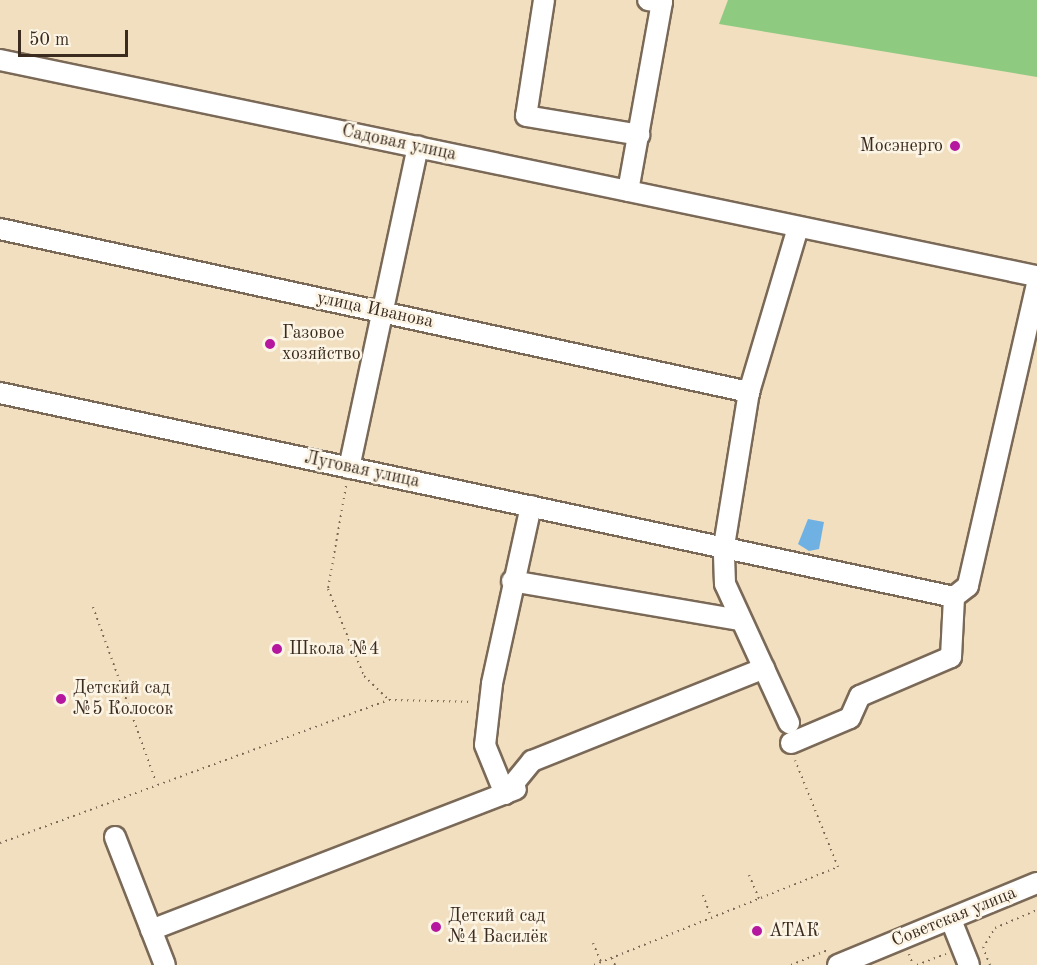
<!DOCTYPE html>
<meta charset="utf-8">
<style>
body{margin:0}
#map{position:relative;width:1037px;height:965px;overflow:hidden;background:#f1dfc0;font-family:"Old Standard TT",serif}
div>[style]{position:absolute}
.green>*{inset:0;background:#8eca7f}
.water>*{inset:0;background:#70b1e4}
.path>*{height:2px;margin-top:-1px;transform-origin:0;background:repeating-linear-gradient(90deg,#7b6957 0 1.5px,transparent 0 6px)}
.roads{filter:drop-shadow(2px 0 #7b6957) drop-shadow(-2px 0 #7b6957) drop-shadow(0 2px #7b6957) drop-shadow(0 -2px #7b6957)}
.minor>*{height:20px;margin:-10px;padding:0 10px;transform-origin:10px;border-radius:10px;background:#fff}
.dots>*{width:16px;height:16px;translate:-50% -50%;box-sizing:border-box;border:3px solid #fcf5e5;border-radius:50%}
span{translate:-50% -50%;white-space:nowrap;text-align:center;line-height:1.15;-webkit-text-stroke:5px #fcf5e5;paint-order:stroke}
.street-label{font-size:18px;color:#3b2a1e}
.poi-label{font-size:18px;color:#3b2a1e}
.right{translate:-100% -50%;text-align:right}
.left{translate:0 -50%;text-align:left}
.scale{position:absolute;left:18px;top:30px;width:110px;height:27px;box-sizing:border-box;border:3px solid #3b2a1e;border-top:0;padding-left:8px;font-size:18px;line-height:21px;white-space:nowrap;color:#3b2a1e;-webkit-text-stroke:4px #fcf5e5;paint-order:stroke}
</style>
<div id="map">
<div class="green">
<i style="clip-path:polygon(728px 0,1037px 0,1037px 77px,719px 24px)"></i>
</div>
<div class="water">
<i style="clip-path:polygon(808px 519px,824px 522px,819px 549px,809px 551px,798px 544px)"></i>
</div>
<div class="path">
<i style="left:346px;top:486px;width:105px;rotate:99.9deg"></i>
<i style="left:328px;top:589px;width:94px;rotate:67.5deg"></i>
<i style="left:364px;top:676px;width:35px;rotate:44deg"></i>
<i style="left:93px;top:607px;width:186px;rotate:70.2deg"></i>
<i style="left:0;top:843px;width:414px;rotate:-20.2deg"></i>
<i style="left:389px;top:700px;width:84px;rotate:1.4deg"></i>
<i style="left:749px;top:875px;width:26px;rotate:67deg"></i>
<i style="left:703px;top:895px;width:23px;rotate:70deg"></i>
<i style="left:593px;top:943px;width:21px;rotate:67deg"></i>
<i style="left:909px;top:954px;width:12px;rotate:70deg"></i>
<i style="left:612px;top:958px;width:8px;rotate:67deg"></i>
<i style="left:594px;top:965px;width:263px;rotate:-21.9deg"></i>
<i style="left:838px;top:867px;width:115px;rotate:-111.9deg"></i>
<i style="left:791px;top:965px;width:40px;rotate:-22deg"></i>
<i style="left:917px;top:965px;width:31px;rotate:-21deg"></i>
<i style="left:990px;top:965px;width:18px;rotate:-112deg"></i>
<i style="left:983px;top:948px;width:23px;rotate:-59deg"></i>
<i style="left:995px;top:928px;width:46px;rotate:-23.2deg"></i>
</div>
<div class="roads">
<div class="minor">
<i style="left:544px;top:0;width:117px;rotate:98.8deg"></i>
<i style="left:526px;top:116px;width:115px;rotate:9.5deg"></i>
<i style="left:0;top:60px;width:1058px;rotate:11.78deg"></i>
<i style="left:1036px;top:276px;width:8px;rotate:83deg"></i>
<i style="left:1037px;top:284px;width:310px;rotate:102.9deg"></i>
<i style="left:968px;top:586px;width:18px;rotate:142deg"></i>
<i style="left:954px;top:597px;width:976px;rotate:-167.93deg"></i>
<i style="left:628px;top:191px;width:192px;rotate:-79.8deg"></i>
<i style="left:662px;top:2px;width:14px;rotate:-172deg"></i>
<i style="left:0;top:229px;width:767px;rotate:12.28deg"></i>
<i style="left:349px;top:468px;width:329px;rotate:-77.9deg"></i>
<i style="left:531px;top:506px;width:182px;rotate:102.4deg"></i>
<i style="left:492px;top:684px;width:61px;rotate:96.5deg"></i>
<i style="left:485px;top:745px;width:53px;rotate:67.8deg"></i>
<i style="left:505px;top:794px;width:43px;rotate:-50.7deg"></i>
<i style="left:532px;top:761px;width:250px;rotate:-21.8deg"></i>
<i style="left:512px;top:581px;width:232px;rotate:9.7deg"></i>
<i style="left:789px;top:723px;width:153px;rotate:-114.7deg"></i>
<i style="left:725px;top:584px;width:38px;rotate:-92deg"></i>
<i style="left:724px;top:546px;width:156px;rotate:-80.8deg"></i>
<i style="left:749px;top:392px;width:171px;rotate:-73.4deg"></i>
<i style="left:791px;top:743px;width:64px;rotate:-23deg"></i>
<i style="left:850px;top:718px;width:24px;rotate:-66deg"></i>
<i style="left:860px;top:696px;width:99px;rotate:-23.2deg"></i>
<i style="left:951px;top:657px;width:60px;rotate:-87.1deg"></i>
<i style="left:115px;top:837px;width:137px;rotate:68.7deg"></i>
<i style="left:951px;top:920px;width:48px;rotate:68.2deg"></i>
<i style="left:151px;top:930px;width:391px;rotate:-21.1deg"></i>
<i style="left:838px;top:965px;width:215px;rotate:-22.4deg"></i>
</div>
</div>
<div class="dots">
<i style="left:955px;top:146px;background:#b5179e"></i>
<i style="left:270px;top:344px;background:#b5179e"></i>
<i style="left:277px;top:649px;background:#b5179e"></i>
<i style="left:61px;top:699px;background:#b5179e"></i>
<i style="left:436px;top:927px;background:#b5179e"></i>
<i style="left:757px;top:931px;background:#b5179e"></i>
</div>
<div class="street-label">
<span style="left:399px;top:143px;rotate:12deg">Садовая улица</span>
<span style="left:375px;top:310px;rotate:12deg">улица Иванова</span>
<span style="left:362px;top:470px;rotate:12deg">Луговая улица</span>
<span style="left:954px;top:917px;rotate:-22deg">Советская улица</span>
</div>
<div class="poi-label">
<span class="right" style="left:943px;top:146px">Мосэнерго</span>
<span class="left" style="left:282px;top:344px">Газовое<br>хозяйство</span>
<span class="left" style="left:289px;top:649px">Школа №4</span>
<span class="left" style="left:73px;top:699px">Детский сад<br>№5 Колосок</span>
<span class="left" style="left:448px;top:927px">Детский сад<br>№4 Василёк</span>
<span class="left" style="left:769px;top:931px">АТАК</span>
</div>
<div class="scale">50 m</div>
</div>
